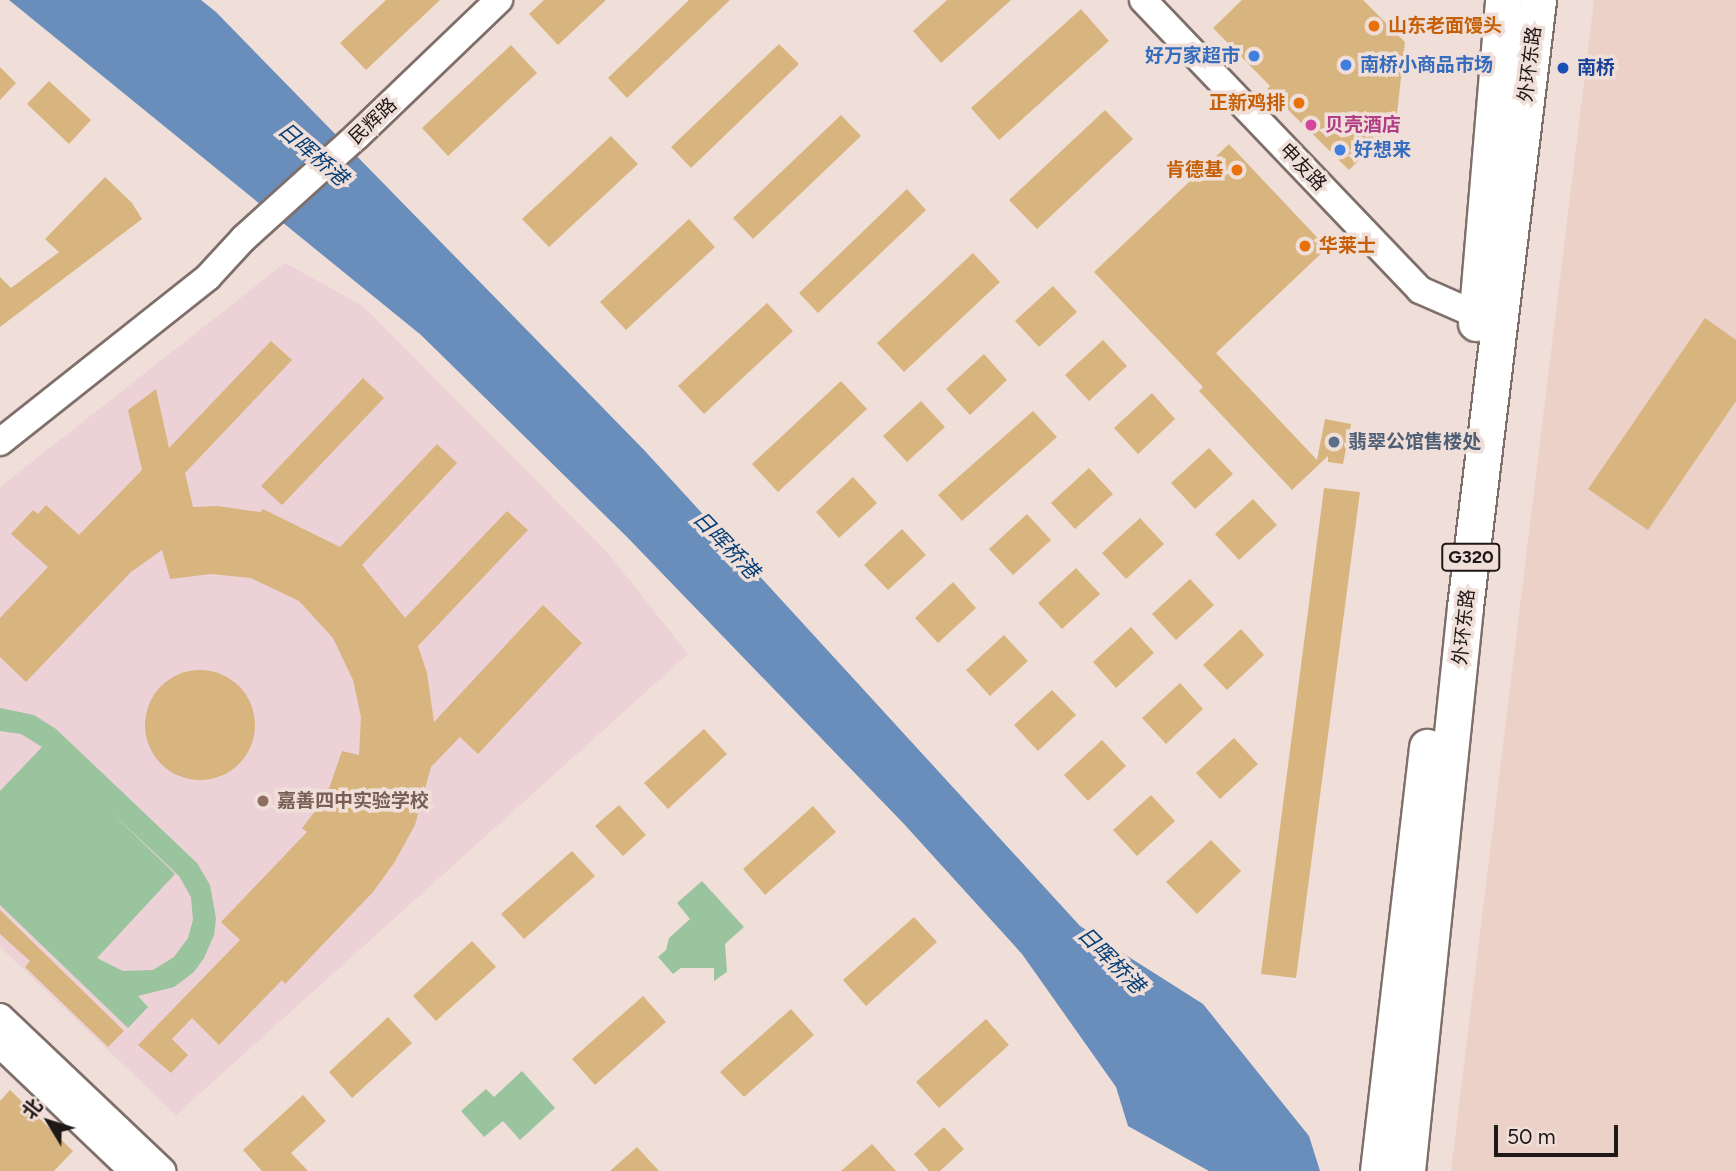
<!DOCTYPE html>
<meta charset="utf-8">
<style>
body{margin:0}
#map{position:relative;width:1736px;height:1171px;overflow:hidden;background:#f0dfd9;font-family:Figtree,"Noto Sans SC",sans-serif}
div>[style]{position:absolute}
.built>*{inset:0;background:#ebd1c8}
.education>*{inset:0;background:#ecd1d7}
.green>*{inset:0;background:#9ac49e}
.water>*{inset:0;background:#698ebc}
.building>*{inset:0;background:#d8b57f}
.round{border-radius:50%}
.roads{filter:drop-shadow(2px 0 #7f6f6a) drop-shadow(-2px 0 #7f6f6a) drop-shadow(0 2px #7f6f6a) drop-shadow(0 -2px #7f6f6a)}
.secondary>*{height:26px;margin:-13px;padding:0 13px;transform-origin:13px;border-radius:13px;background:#fff}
.highway>*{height:35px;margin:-17.5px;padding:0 17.5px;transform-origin:17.5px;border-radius:17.5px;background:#fff}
.dots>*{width:19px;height:19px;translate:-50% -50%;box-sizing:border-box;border:4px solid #f0dfd9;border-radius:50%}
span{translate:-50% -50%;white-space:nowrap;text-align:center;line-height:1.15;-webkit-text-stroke:7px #f0dfd9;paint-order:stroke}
.shield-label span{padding:2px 5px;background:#f0dfd9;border:2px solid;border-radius:5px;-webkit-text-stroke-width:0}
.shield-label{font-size:18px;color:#1e1816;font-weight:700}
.food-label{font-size:19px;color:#c56008;font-weight:700}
.left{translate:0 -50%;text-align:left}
.right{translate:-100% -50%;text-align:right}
.shop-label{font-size:19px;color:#366cbe;font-weight:700}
.street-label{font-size:19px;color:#1e1816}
.transit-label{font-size:19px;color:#164399;font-weight:700}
.hotel-label{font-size:19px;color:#b23c85;font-weight:700}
.service-label{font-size:19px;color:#4e5e75;font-weight:700}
.education-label{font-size:19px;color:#785e54;font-weight:700}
.water-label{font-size:21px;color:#043e77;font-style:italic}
.north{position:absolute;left:14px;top:1087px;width:70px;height:70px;-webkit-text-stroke:5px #f0dfd9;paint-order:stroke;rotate:308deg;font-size:19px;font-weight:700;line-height:28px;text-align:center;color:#1e1816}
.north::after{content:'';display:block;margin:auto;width:24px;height:32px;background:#1e1816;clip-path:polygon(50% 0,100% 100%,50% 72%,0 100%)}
.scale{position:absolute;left:1494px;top:1125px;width:124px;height:32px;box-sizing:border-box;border:4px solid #1e1816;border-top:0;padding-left:9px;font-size:21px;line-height:24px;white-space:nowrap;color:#1e1816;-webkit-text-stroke:5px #f0dfd9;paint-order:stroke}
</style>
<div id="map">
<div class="built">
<i style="clip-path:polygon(1594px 0,1736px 0,1736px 1171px,1451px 1171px)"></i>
</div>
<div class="education">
<i style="clip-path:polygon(285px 263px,363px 306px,608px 553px,688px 654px,176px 1115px,0 947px,0 487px)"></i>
</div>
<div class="green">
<i style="clip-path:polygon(evenodd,0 708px,34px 715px,56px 729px,197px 863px,210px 885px,216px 918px,214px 935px,204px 958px,194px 972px,174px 987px,138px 996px,148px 1007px,128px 1028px,0 905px,0 791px,42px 747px,21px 734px,0 731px,0 708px,107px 808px,179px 876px,191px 897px,193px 920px,188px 938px,174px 957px,153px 970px,123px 971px,97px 958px,175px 874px,107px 808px)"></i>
<i style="clip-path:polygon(702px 881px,744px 927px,725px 944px,727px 972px,714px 981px,714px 968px,681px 968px,673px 974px,658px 957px,666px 950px,669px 938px,690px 919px,677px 903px)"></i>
<i style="clip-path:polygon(522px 1071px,555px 1108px,520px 1140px,503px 1121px,484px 1137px,461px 1111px,486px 1089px,494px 1097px)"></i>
</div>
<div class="water">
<i style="clip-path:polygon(9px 0,201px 0,216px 12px,645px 451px,1080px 926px,1203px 1004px,1309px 1136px,1320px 1171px,1209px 1171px,1128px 1126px,1116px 1087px,1022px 954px,904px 824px,627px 537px,421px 335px)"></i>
</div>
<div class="building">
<i style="clip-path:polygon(386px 0,440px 0,366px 70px,340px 43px)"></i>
<i style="clip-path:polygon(544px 0,606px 0,558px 45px,529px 14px)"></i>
<i style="clip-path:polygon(689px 0,730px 0,627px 98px,608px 78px)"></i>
<i style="clip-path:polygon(947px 0,1011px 0,941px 63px,913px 31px)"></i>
<i style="clip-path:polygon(1242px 0,1363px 0,1405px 42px,1396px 123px,1349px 170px,1267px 89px,1270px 86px,1213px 28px)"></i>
<i style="clip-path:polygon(1081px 9px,1109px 41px,999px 140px,971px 108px)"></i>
<i style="clip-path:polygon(779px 44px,799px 64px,691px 168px,671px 147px)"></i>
<i style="clip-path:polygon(511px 45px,537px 73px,448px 156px,422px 128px)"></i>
<i style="clip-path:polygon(0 67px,16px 83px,0 100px)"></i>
<i style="clip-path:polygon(49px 81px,91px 120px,69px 144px,27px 104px)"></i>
<i style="clip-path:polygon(1105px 110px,1133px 139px,1037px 229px,1009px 200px)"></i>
<i style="clip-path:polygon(841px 115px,861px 136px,753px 239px,733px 218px)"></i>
<i style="clip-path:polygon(611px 136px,638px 164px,549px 247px,522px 219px)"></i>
<i style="clip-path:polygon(1229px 144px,1327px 248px,1216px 353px,1317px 460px,1325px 419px,1351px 424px,1343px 464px,1328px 462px,1328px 456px,1292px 490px,1199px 391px,1203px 387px,1094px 272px)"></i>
<i style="clip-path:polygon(105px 177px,132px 203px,142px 219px,0 327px,0 277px,11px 288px,59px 252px,45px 239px)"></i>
<i style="clip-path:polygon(907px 189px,926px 210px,818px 313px,799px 293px)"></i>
<i style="clip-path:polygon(689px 219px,715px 247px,626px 330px,600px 302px)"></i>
<i style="clip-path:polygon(973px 253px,1000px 282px,904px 372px,877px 343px)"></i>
<i style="clip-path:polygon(1053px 286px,1077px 312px,1039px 347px,1015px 321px)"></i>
<i style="clip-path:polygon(767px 303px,793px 331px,704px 414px,678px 386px)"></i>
<i style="clip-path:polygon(1705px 318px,1736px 340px,1736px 401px,1648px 530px,1588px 489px)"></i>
<i style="clip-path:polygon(1103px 340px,1127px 366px,1089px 401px,1065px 375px)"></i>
<i style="clip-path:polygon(271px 341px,292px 360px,185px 473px,193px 507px,217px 506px,260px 512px,263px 509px,340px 547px,437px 444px,457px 463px,362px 565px,405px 618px,507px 511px,528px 530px,418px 646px,427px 673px,434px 722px,543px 605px,582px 643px,478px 754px,460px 737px,431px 767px,415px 825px,394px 863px,373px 892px,285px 984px,282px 980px,219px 1045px,192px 1018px,172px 1039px,188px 1055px,171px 1073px,138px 1045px,240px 940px,221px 922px,307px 832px,302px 828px,326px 797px,342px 751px,359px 755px,361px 717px,353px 680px,333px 638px,299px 601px,251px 578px,211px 574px,170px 579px,162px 550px,131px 572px,26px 682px,0 657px,0 618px,48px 567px,11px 534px,33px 510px,38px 514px,46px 505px,79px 535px,142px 470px,128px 410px,156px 389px,169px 448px)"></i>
<i style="clip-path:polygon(984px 354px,1007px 380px,970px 415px,946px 389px)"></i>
<i style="clip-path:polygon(363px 378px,384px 398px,282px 505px,261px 486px)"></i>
<i style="clip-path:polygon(841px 381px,867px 409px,778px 492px,752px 464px)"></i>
<i style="clip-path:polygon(1152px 393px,1175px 419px,1138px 454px,1114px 428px)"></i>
<i style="clip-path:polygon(921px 401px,945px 427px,907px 462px,883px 436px)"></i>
<i style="clip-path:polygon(1033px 411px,1057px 437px,962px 521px,938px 495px)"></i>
<i style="clip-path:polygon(1209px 448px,1233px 474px,1195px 509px,1171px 483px)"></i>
<i style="clip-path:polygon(1089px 468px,1113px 494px,1075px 529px,1051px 503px)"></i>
<i style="clip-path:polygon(853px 477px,877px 503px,839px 538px,816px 512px)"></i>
<i style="clip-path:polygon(1324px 488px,1360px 492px,1296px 978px,1261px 974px)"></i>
<i style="clip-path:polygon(1253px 499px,1277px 525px,1239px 560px,1215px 534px)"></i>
<i style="clip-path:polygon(1027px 514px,1051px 540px,1013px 575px,989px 549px)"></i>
<i style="clip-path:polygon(1140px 518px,1164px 544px,1126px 579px,1102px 553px)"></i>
<i style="clip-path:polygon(902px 529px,926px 555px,888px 590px,864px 565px)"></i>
<i style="clip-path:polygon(1076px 568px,1100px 594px,1062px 629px,1038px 603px)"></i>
<i style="clip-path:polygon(1190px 579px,1214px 605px,1176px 640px,1152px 614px)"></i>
<i style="clip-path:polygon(953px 582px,976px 608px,938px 643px,915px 618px)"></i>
<i style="clip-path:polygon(1131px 627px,1154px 653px,1116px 688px,1093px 662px)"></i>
<i style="clip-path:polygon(1241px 629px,1264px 655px,1227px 690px,1203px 665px)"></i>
<i style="clip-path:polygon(1004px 635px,1028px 661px,990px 696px,966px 670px)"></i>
<i class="round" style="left:145px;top:670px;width:110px;height:110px"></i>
<i style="clip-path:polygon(1180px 683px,1203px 709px,1166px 744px,1142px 718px)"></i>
<i style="clip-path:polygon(1052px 690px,1076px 715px,1038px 751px,1014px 725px)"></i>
<i style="clip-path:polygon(704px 729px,727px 754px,668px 809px,644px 783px)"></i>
<i style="clip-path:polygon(1234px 738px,1258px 764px,1220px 799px,1196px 773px)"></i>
<i style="clip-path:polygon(1102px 740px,1126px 766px,1088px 801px,1064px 775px)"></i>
<i style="clip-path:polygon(1151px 795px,1175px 821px,1137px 856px,1113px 830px)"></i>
<i style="clip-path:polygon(619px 805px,646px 835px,623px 856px,595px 826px)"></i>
<i style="clip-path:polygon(813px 806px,836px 832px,765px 895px,743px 869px)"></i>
<i style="clip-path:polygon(1211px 840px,1241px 871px,1197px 914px,1166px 882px)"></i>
<i style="clip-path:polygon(572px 851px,595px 876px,524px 939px,501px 914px)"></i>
<i style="clip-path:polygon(0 910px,124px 1031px,108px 1047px,25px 967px,30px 961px,0 934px)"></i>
<i style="clip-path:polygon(914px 917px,937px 942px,866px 1006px,843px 980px)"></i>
<i style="clip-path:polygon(472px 941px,496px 967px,436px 1021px,413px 996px)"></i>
<i style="clip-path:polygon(643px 996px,666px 1022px,595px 1085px,572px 1059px)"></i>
<i style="clip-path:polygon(791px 1009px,814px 1035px,744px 1097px,720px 1072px)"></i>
<i style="clip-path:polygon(388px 1017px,412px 1043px,352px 1098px,329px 1072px)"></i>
<i style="clip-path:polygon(986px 1019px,1009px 1045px,939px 1108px,916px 1082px)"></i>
<i style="clip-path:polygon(10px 1090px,73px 1151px,54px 1171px,0 1171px,0 1101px)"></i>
<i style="clip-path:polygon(303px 1095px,326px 1121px,291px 1153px,308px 1171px,262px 1171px,243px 1150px)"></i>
<i style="clip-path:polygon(944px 1127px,964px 1149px,940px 1171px,929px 1171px,914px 1154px)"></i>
<i style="clip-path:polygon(872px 1144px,896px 1171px,841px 1171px)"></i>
<i style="clip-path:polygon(637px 1147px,659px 1171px,610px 1171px)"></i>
</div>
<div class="roads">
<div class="secondary">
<i style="left:1143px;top:0;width:401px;rotate:46.3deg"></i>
<i style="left:1420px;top:290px;width:62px;rotate:23.7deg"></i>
<i style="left:0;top:442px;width:265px;rotate:-38.4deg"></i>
<i style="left:208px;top:277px;width:53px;rotate:-47.3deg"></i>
<i style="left:244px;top:238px;width:152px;rotate:-42.1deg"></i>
<i style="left:357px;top:136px;width:197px;rotate:-43.8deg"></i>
<i style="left:0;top:1017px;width:224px;rotate:43.5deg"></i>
<i style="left:0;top:1044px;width:184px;rotate:43.7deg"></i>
</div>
<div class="highway">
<i style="left:1476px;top:323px;width:324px;rotate:-85.2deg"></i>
<i style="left:1378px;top:1171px;width:427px;rotate:-83.4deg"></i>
<i style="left:1407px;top:1171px;width:567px;rotate:-84.13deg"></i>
<i style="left:1465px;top:607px;width:611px;rotate:-83.14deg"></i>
</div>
</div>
<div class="dots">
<i style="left:1374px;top:26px;background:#e8710a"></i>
<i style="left:1254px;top:56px;background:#3f7fe0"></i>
<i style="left:1346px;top:65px;background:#3f7fe0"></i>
<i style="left:1563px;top:68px;background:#1a4fb4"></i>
<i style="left:1299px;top:103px;background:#e8710a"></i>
<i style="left:1311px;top:125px;background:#d1479c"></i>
<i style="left:1340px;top:150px;background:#3f7fe0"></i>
<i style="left:1237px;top:170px;background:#e8710a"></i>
<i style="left:1305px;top:246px;background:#e8710a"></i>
<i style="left:1334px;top:442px;background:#5c6f8a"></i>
<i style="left:263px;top:801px;background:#8d6e63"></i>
</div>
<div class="shield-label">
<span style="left:1471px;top:557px">G320</span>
</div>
<div class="food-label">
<span class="left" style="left:1388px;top:26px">山东老面馒头</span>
<span class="right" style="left:1285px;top:103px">正新鸡排</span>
<span class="right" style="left:1223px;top:170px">肯德基</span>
<span class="left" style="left:1319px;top:246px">华莱士</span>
</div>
<div class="shop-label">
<span class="right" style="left:1240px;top:56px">好万家超市</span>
<span class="left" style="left:1360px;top:65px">南桥小商品市场</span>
<span class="left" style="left:1354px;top:150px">好想来</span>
</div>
<div class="street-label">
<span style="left:1530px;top:64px;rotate:-83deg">外环东路</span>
<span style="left:373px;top:121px;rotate:-43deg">民辉路</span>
<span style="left:1303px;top:167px;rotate:46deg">申友路</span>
<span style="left:1464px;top:627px;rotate:-84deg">外环东路</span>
</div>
<div class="transit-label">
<span class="left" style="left:1577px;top:68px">南桥</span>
</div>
<div class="hotel-label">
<span class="left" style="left:1325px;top:125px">贝壳酒店</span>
</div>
<div class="service-label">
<span class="left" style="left:1348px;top:442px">翡翠公馆售楼处</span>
</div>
<div class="education-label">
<span class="left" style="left:277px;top:801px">嘉善四中实验学校</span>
</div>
<div class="water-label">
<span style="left:313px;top:154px;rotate:41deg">日晖桥港</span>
<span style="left:726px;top:545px;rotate:46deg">日晖桥港</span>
<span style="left:1111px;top:960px;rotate:45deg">日晖桥港</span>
</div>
<div class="north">北</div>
<div class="scale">50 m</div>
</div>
